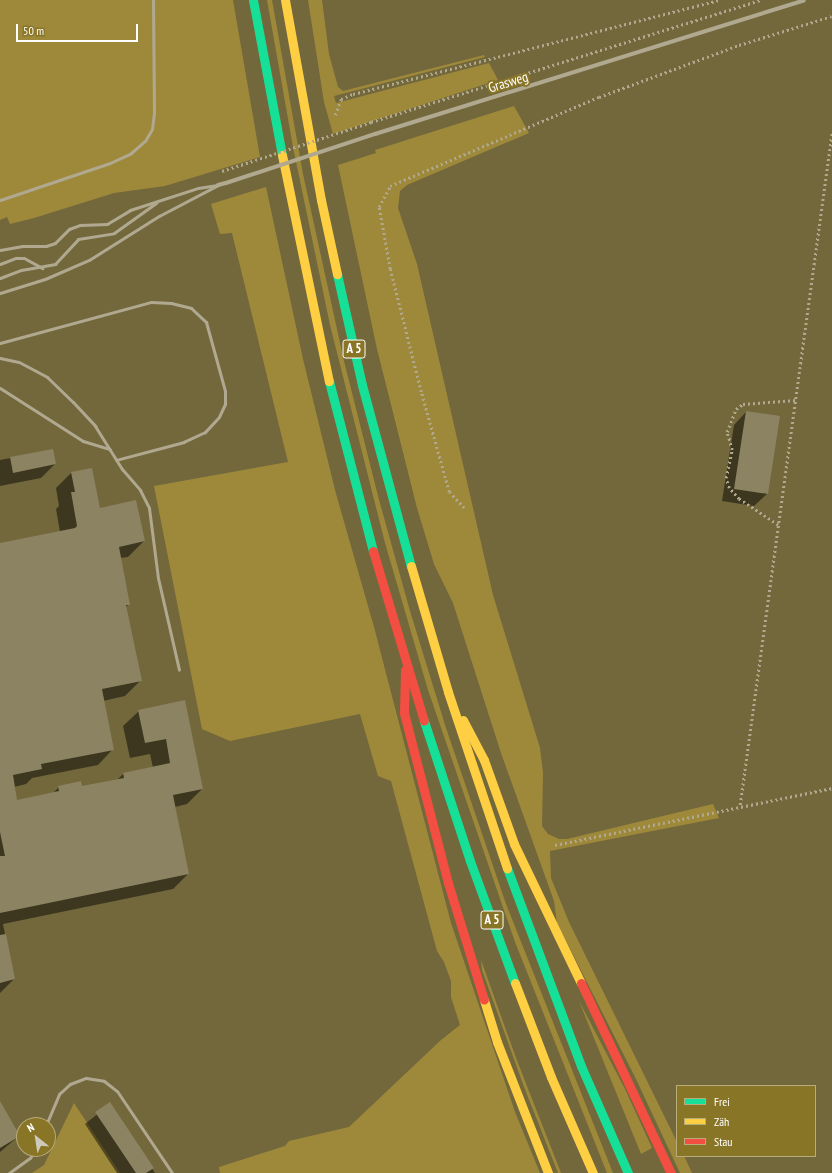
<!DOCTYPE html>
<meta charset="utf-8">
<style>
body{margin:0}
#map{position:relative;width:832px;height:1173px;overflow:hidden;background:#73683c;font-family:"PT Sans Narrow",sans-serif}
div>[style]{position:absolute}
.green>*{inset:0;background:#9e893b}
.shadow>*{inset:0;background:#0007}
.building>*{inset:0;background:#8b8362}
.path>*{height:2.5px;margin-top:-1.25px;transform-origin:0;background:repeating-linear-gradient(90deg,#b0a990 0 2px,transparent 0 5px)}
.lane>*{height:3px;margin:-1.5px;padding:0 1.5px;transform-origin:1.5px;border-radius:1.5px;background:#b0a990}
.street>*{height:4px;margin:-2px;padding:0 2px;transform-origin:2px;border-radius:2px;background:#b0a990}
.fast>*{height:9px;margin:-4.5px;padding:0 4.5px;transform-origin:4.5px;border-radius:4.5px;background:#16e098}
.slow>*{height:9px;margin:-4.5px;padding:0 4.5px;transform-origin:4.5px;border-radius:4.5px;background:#ffcf43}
.jam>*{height:9px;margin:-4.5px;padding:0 4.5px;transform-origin:4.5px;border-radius:4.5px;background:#f24e42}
.path-bridge>*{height:2.5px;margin-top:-1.25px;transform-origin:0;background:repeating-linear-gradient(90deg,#b0a990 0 2px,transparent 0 5px)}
.street-bridge>*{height:4px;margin:-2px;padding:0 2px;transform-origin:2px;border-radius:2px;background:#b0a990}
span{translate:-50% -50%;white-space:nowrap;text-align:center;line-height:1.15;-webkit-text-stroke:4px #897526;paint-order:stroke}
.shield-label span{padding:1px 3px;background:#897526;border:1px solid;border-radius:3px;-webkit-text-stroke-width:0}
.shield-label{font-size:13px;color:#fff;font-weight:700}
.street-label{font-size:14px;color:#fff}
.legend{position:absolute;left:676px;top:1085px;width:140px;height:72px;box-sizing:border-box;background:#897526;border:1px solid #b8ac7d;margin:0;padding:5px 7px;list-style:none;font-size:12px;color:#fff}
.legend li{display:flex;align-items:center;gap:8px;height:20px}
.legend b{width:20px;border:1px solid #b8ac7d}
.north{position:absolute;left:16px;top:1117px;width:40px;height:40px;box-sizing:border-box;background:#897526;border:1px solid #b8ac7d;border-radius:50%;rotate:330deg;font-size:11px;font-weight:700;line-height:16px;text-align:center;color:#fff}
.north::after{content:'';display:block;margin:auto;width:14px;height:18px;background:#cecabb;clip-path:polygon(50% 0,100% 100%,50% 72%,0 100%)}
.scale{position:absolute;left:16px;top:24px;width:122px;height:18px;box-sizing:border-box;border:2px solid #fff;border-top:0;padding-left:5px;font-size:12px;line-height:14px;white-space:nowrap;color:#fff;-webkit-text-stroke:3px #897526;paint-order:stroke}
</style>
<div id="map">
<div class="green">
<i style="clip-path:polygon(0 0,233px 0,260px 157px,165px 186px,114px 193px,34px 218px,10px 224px,7px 217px,0 220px)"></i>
<i style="clip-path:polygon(267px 0,272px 0,303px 174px,344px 361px,378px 496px,410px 611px,446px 728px,506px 904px,613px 1173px,607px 1173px,515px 942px,428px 690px,385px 543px,330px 325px,293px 147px)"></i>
<i style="clip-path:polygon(308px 0,322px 0,329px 54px,338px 87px,343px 91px,484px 55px,485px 57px,334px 96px,336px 103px,489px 63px,498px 80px,333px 134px,324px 102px)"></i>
<i style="clip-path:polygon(514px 106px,529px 133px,407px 185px,400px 191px,398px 208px,417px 264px,493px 595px,540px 748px,543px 773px,542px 826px,548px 834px,559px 839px,567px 839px,713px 804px,719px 818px,550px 851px,551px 878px,569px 922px,677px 1142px,677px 1156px,684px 1156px,692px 1173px,680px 1173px,636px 1079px,557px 923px,554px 901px,501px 753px,453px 603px,434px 564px,417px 508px,377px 349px,338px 165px,376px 153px,375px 150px)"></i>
<i style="clip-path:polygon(266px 187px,303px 359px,335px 490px,374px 627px,451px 923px,515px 1112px,540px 1173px,220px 1173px,219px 1167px,285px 1146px,289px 1141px,349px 1127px,441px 1040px,460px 1025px,451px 997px,451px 981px,444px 962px,437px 951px,391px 781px,378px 776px,360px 714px,230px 741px,202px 729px,154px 486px,288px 462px,232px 233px,220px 234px,211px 204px)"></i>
<i style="clip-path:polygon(481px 960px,516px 1058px,561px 1173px,558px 1173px,524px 1087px,482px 970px)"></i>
<i style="clip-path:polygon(579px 1001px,625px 1089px,652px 1148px,641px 1154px)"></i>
<i style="clip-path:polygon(74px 1103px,120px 1173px,32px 1173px,44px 1165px)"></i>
</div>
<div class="shadow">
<i style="clip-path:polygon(746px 412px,767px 494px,754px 506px,722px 501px,734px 425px)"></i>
<i style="clip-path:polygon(52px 450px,55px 464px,41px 478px,0 486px,0 460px)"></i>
<i style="clip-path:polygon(71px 473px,99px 509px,144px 541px,128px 557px,120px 558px,129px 604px,125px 608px,141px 680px,125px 696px,103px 701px,113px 749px,98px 765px,32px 778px,26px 784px,14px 787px,16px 801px,53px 793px,59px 787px,81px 788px,117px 780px,123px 774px,153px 768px,150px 754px,130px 758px,123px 726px,139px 711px,184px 701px,202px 789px,187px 804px,175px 807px,188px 874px,173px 889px,3px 924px,14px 979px,0 993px,0 544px,60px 532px,56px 509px,59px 506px,56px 488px)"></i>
<i style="clip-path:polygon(0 1103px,19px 1136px,0 1152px)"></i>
<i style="clip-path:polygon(110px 1104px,155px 1173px,117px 1173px,85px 1124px)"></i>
</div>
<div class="building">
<i style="clip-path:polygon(746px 411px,780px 416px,768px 494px,734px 489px)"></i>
<i style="clip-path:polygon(53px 449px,56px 464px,13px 473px,10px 457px)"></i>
<i style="clip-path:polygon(92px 468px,100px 508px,136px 500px,145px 541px,119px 547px,130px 605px,126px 605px,142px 681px,102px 689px,114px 750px,41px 764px,42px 769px,13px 775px,17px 800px,59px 791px,58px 786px,81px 781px,82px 786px,124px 778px,123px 773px,170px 763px,166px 739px,145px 743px,138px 710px,185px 700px,203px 789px,173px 795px,189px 874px,0 913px,0 856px,5px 856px,0 832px,0 543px,75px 528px,77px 526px,71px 492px,75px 492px,71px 472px)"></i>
<i style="clip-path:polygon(6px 934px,15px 979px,0 983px,0 935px)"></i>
<i style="clip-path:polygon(0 1101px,20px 1136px,0 1148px)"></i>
<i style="clip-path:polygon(110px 1102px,154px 1168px,146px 1173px,136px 1173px,95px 1112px)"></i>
</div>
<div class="path">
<i style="left:335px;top:115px;width:17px;rotate:-69deg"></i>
<i style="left:341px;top:99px;width:13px;rotate:-23deg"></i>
<i style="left:353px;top:94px;width:377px;rotate:-14.4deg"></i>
<i style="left:371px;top:122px;width:408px;rotate:-17.4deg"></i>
<i style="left:464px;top:508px;width:22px;rotate:-133deg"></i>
<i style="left:449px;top:492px;width:104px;rotate:-105.6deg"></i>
<i style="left:421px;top:392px;width:127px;rotate:-104.1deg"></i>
<i style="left:390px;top:269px;width:63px;rotate:-100.1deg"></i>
<i style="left:379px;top:207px;width:24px;rotate:-62deg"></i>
<i style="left:390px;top:186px;width:227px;rotate:-23.1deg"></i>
<i style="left:599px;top:97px;width:149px;rotate:-20.4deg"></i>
<i style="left:739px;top:45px;width:97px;rotate:-17.3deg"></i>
<i style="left:778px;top:525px;width:47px;rotate:-146.3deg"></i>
<i style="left:739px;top:499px;width:15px;rotate:-132deg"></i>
<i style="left:729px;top:488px;width:10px;rotate:-107deg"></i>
<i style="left:726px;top:478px;width:29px;rotate:-78deg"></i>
<i style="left:732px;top:450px;width:19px;rotate:-106deg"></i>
<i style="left:727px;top:432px;width:25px;rotate:-69deg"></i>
<i style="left:736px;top:409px;width:9px;rotate:-36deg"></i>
<i style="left:743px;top:404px;width:53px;rotate:-4.3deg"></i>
<i style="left:740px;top:805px;width:679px;rotate:-82.22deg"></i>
<i style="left:555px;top:845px;width:283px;rotate:-11.6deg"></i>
</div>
<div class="lane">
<i style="left:0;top:200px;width:116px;rotate:-18.6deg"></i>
<i style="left:110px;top:163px;width:23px;rotate:-25deg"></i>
<i style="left:131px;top:153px;width:18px;rotate:-41deg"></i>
<i style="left:145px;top:141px;width:14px;rotate:-60deg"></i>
<i style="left:152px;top:129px;width:16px;rotate:-83deg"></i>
<i style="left:154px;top:113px;width:113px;rotate:-90.5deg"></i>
<i style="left:0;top:250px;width:23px;rotate:-10deg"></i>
<i style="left:23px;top:246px;width:23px"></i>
<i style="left:46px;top:246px;width:9px;rotate:-18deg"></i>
<i style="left:55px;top:243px;width:20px;rotate:-45deg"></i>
<i style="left:69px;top:229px;width:12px;rotate:-20deg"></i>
<i style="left:80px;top:225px;width:27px;rotate:-2deg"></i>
<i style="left:107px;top:224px;width:27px;rotate:-31deg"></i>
<i style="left:130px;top:210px;width:71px;rotate:-17.9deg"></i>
<i style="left:198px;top:188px;width:18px;rotate:-9deg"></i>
<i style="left:0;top:264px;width:17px;rotate:-21deg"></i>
<i style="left:16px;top:258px;width:8px"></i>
<i style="left:24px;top:258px;width:21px;rotate:29deg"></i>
<i style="left:0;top:278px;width:22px;rotate:-21deg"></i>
<i style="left:21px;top:270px;width:35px;rotate:-10deg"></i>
<i style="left:55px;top:264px;width:34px;rotate:-47deg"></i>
<i style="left:78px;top:239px;width:36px;rotate:-9deg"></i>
<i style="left:114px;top:233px;width:52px;rotate:-35.5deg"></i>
<i style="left:0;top:293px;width:47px;rotate:-17.3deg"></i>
<i style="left:45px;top:279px;width:48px;rotate:-23.4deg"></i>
<i style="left:89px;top:260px;width:83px;rotate:-32.2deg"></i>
<i style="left:159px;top:216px;width:67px;rotate:-27.7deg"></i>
<i style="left:0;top:343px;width:156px;rotate:-15.2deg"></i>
<i style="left:151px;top:302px;width:20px;rotate:3deg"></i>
<i style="left:171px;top:303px;width:21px;rotate:14deg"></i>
<i style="left:191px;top:308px;width:21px;rotate:43deg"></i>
<i style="left:206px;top:322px;width:72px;rotate:74.6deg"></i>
<i style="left:225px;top:391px;width:13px;rotate:90deg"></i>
<i style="left:225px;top:404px;width:14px;rotate:115deg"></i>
<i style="left:219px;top:417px;width:21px;rotate:133deg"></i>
<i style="left:205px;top:432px;width:23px;rotate:155deg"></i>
<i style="left:184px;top:442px;width:70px;rotate:165.2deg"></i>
<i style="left:0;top:358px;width:19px;rotate:12deg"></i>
<i style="left:19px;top:362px;width:32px;rotate:28deg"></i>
<i style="left:47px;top:377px;width:36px;rotate:44deg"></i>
<i style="left:73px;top:402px;width:33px;rotate:47deg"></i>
<i style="left:95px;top:426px;width:51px;rotate:57.9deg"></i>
<i style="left:122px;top:469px;width:28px;rotate:49deg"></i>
<i style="left:140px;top:490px;width:20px;rotate:63deg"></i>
<i style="left:149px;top:508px;width:71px;rotate:82.7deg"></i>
<i style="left:158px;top:578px;width:94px;rotate:77.1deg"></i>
<i style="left:0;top:388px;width:98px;rotate:32.6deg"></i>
<i style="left:83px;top:441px;width:28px;rotate:17deg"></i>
<i style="left:46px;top:1125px;width:34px;rotate:-67deg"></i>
<i style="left:59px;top:1094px;width:15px;rotate:-42deg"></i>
<i style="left:70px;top:1084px;width:17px;rotate:-21deg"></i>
<i style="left:86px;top:1078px;width:18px;rotate:9deg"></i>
<i style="left:104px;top:1081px;width:16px;rotate:38deg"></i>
<i style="left:117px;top:1091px;width:99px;rotate:56.1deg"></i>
<i style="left:9px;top:1173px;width:26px;rotate:-36deg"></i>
<i style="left:30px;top:1158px;width:11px;rotate:-56deg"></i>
</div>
<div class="street">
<i style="left:375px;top:134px;width:449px;rotate:-17.3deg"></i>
<i style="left:218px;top:185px;width:8px;rotate:-14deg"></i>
</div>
<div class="fast">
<i style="left:253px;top:0;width:158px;rotate:79.4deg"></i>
<i style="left:337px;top:274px;width:114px;rotate:77.3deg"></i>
<i style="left:362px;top:385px;width:188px;rotate:74.9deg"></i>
<i style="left:329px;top:381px;width:176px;rotate:75.5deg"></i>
<i style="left:424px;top:721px;width:147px;rotate:71.8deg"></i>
<i style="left:470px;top:861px;width:130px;rotate:69.8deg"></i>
<i style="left:507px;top:868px;width:211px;rotate:69.5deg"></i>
<i style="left:581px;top:1066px;width:117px;rotate:66.3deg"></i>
</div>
<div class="slow">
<i style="left:285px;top:0;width:203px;rotate:79.8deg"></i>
<i style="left:321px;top:200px;width:76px;rotate:77.8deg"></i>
<i style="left:282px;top:155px;width:231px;rotate:78.3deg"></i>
<i style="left:411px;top:566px;width:131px;rotate:73.6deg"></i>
<i style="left:448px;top:692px;width:186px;rotate:71.5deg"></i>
<i style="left:463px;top:720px;width:45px;rotate:62.3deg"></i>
<i style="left:484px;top:760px;width:89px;rotate:70.3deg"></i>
<i style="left:514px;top:844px;width:154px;rotate:64.3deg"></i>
<i style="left:515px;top:983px;width:101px;rotate:69deg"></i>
<i style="left:551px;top:1077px;width:105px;rotate:66.4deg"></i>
<i style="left:484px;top:1000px;width:44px;rotate:72.8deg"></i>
<i style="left:497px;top:1042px;width:141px;rotate:68.7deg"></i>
</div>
<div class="jam">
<i style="left:373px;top:551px;width:177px;rotate:73.3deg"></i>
<i style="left:405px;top:670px;width:43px;rotate:91.3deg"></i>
<i style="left:404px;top:713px;width:176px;rotate:75.5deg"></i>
<i style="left:448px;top:883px;width:122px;rotate:72.9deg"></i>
<i style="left:581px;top:983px;width:210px;rotate:64.7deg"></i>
</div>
<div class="path-bridge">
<i style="left:222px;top:171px;width:157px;rotate:-18.2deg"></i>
</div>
<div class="street-bridge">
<i style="left:226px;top:183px;width:157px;rotate:-18.2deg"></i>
</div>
<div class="shield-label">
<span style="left:354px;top:349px">A 5</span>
<span style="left:492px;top:920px">A 5</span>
</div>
<div class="street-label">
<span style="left:508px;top:82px;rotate:-17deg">Grasweg</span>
</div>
<ul class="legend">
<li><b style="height:5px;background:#16e098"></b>Frei</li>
<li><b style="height:5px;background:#ffcf43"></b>Zäh</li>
<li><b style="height:5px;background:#f24e42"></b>Stau</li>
</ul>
<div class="north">N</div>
<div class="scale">50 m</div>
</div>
